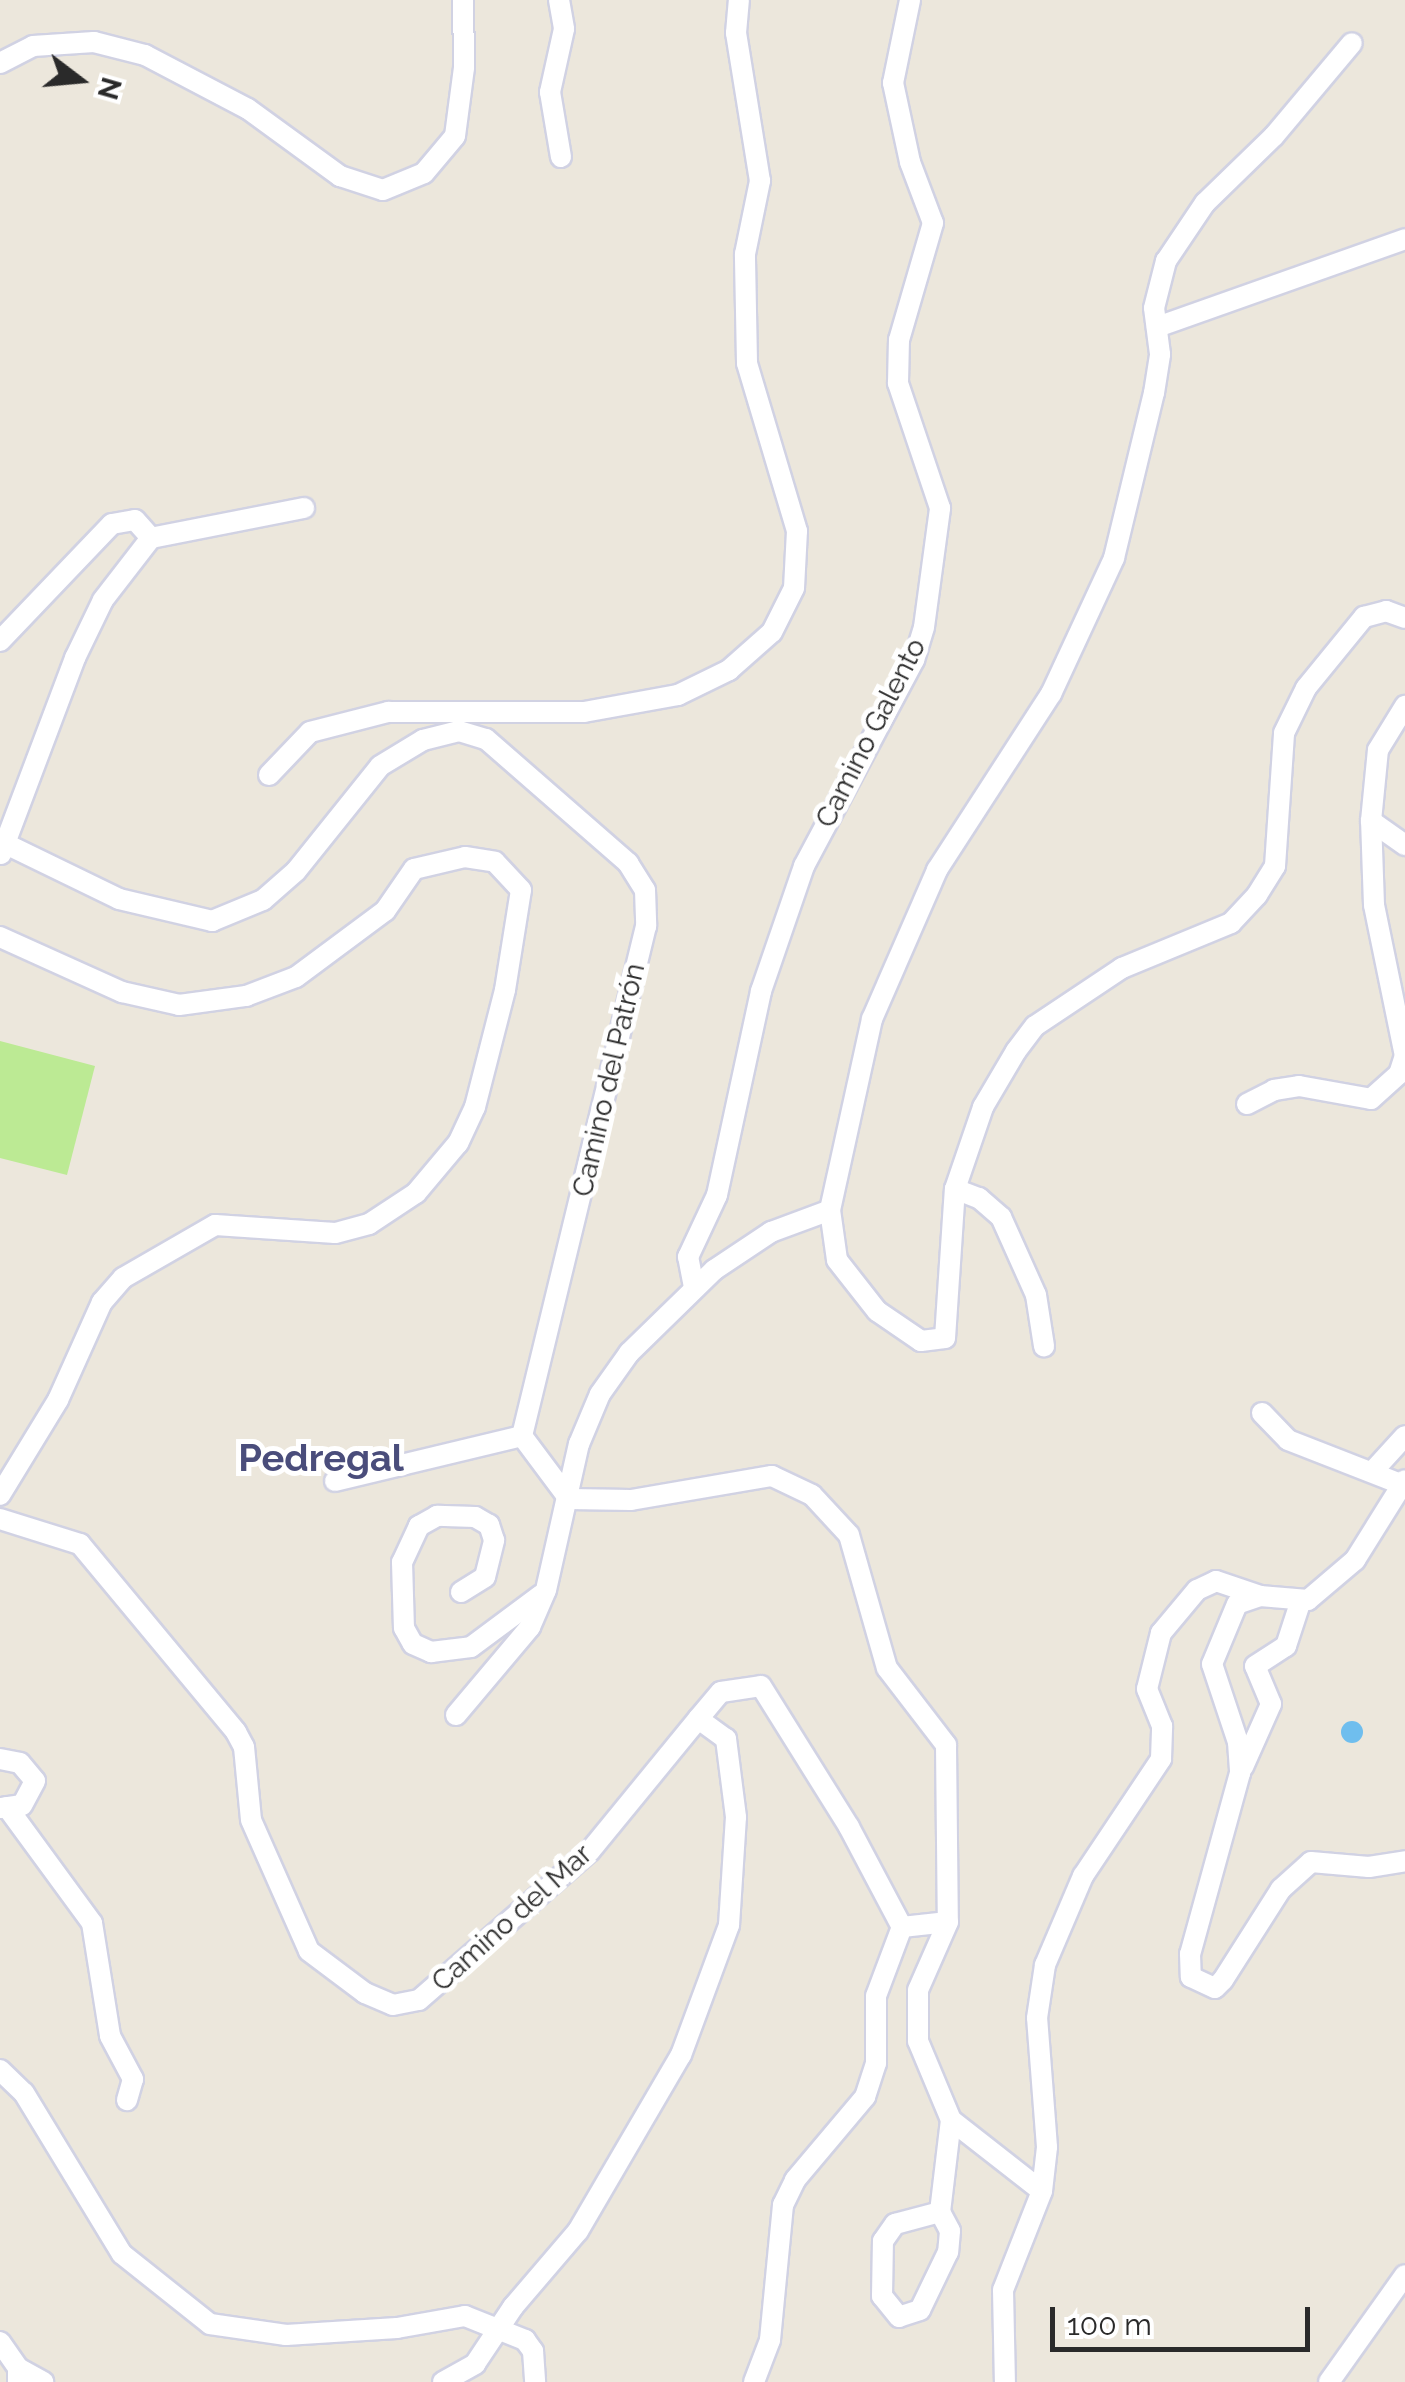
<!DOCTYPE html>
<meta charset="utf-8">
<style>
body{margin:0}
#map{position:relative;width:1405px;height:2382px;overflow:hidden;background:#ece7dc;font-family:Raleway,sans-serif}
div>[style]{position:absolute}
.pitch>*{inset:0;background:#bcea94}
.water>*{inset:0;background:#6fbeee}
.round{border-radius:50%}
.roads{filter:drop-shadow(2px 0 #d1d2e3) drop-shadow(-2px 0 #d1d2e3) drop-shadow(0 2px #d1d2e3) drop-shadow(0 -2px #d1d2e3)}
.street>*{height:20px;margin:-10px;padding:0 10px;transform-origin:10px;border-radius:10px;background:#fff}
span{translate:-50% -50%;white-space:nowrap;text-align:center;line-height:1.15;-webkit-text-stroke:10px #fff;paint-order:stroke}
.street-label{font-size:28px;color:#2a2a2a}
.district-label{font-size:38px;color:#4a4d7b;font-weight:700}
.north{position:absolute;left:30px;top:30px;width:100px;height:100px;-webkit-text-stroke:8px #fff;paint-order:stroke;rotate:106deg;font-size:28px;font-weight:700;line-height:40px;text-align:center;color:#2a2a2a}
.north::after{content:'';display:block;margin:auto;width:35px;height:45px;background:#2a2a2a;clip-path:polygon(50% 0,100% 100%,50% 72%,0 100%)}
.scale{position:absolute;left:1050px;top:2307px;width:260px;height:45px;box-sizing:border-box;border:5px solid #2a2a2a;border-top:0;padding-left:12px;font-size:30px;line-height:35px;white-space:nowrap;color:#2a2a2a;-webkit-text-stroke:8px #fff;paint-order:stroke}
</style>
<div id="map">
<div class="pitch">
<i style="clip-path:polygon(0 1041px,95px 1066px,67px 1175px,0 1158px)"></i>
</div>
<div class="water">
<i class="round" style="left:1341px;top:1721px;width:22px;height:22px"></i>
</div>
<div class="roads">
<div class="street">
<i style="left:559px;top:0;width:29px;rotate:80deg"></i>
<i style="left:564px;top:29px;width:65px;rotate:102.5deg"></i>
<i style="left:550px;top:92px;width:66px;rotate:80.4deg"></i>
<i style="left:0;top:63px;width:37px;rotate:-27deg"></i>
<i style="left:33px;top:46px;width:61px;rotate:-3.8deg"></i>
<i style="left:94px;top:42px;width:53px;rotate:14.3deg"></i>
<i style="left:145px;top:55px;width:116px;rotate:27.7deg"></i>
<i style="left:248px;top:109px;width:114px;rotate:36.1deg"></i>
<i style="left:340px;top:176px;width:45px;rotate:18deg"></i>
<i style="left:383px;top:190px;width:44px;rotate:-22.5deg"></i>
<i style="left:424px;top:173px;width:48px;rotate:-50deg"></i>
<i style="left:455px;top:136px;width:69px;rotate:-82.5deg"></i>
<i style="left:464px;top:68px;width:68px;rotate:-90.8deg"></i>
<i style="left:1157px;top:327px;width:263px;rotate:-19.5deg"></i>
<i style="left:151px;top:538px;width:156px;rotate:-11.1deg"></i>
<i style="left:0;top:641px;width:162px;rotate:-46.3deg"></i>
<i style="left:112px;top:524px;width:23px;rotate:-10deg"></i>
<i style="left:135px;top:520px;width:24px;rotate:48deg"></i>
<i style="left:269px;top:775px;width:59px;rotate:-46.4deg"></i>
<i style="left:310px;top:732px;width:81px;rotate:-14.4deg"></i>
<i style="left:388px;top:712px;width:196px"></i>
<i style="left:584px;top:712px;width:96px;rotate:-10.3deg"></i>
<i style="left:678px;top:695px;width:57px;rotate:-26.1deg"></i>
<i style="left:729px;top:670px;width:57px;rotate:-41.5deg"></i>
<i style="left:772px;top:632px;width:49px;rotate:-63.4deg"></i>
<i style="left:794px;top:588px;width:57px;rotate:-87deg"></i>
<i style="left:797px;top:531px;width:175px;rotate:-106.6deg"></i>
<i style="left:747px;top:363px;width:109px;rotate:-91.1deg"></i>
<i style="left:745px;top:254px;width:75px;rotate:-78.4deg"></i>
<i style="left:760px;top:181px;width:150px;rotate:-99.2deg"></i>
<i style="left:736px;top:33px;width:33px;rotate:-85deg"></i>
<i style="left:1371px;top:821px;width:42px;rotate:35.2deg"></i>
<i style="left:8px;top:845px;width:123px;rotate:25.9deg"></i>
<i style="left:119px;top:899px;width:96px;rotate:13.3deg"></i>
<i style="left:212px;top:921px;width:55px;rotate:-22.4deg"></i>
<i style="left:263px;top:900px;width:44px;rotate:-41.3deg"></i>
<i style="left:296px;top:871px;width:134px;rotate:-51.3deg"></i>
<i style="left:380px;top:766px;width:50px;rotate:-31.2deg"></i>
<i style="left:423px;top:740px;width:37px;rotate:-14deg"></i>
<i style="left:459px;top:731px;width:28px;rotate:17deg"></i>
<i style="left:486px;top:739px;width:189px;rotate:41.1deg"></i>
<i style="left:628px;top:863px;width:32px;rotate:58deg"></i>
<i style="left:645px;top:890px;width:36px;rotate:88deg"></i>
<i style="left:646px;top:926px;width:525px;rotate:103.67deg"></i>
<i style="left:522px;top:1436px;width:79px;rotate:53.3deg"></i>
<i style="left:569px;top:1499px;width:62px;rotate:0.9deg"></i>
<i style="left:631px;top:1500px;width:143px;rotate:-9.7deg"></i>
<i style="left:772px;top:1476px;width:44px;rotate:25.4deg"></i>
<i style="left:812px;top:1495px;width:54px;rotate:47.2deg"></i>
<i style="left:849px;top:1535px;width:138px;rotate:74.1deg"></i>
<i style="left:887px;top:1668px;width:97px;rotate:52.5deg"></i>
<i style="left:946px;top:1745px;width:177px;rotate:89.4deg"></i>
<i style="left:948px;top:1922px;width:74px;rotate:113.8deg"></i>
<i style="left:918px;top:1990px;width:51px;rotate:90deg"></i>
<i style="left:918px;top:2041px;width:86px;rotate:67.3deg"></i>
<i style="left:951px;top:2120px;width:115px;rotate:38deg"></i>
<i style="left:1042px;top:2191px;width:106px;rotate:111.5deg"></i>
<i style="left:1003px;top:2290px;width:92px;rotate:88.8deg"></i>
<i style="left:1px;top:854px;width:210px;rotate:-69.3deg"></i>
<i style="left:75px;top:658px;width:64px;rotate:-64.2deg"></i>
<i style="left:103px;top:600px;width:78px;rotate:-52.3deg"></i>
<i style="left:0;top:937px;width:134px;rotate:24.3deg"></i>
<i style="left:122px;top:992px;width:58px;rotate:12.8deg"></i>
<i style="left:179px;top:1005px;width:68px;rotate:-7.7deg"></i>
<i style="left:246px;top:996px;width:53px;rotate:-20.8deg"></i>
<i style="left:296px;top:977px;width:111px;rotate:-36.6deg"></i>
<i style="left:385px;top:911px;width:51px;rotate:-55.4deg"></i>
<i style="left:414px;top:869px;width:52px;rotate:-13.2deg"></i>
<i style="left:465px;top:857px;width:30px;rotate:9deg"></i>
<i style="left:495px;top:862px;width:38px;rotate:47deg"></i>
<i style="left:521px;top:890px;width:101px;rotate:99.1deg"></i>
<i style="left:505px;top:990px;width:121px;rotate:104.4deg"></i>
<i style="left:475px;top:1107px;width:40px;rotate:115deg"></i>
<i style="left:458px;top:1143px;width:65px;rotate:130deg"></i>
<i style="left:416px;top:1193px;width:56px;rotate:146.6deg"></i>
<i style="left:369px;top:1224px;width:35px;rotate:165deg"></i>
<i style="left:335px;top:1233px;width:120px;rotate:-176.2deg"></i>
<i style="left:215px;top:1225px;width:106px;rotate:150.1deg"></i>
<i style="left:123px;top:1278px;width:32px;rotate:131deg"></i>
<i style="left:102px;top:1302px;width:107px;rotate:114.2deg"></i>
<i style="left:58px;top:1400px;width:111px;rotate:121.4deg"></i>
<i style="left:1247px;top:1104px;width:30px;rotate:-27deg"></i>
<i style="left:1274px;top:1090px;width:25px;rotate:-9deg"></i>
<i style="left:1299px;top:1086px;width:73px;rotate:10.2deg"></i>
<i style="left:1371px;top:1099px;width:38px;rotate:-42deg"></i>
<i style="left:1399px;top:1074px;width:19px;rotate:-72deg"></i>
<i style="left:1405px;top:1056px;width:154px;rotate:-101.6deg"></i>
<i style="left:1374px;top:905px;width:84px;rotate:-92deg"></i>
<i style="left:1371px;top:821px;width:71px;rotate:-84.4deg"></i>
<i style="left:1378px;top:750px;width:52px;rotate:-58.5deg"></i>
<i style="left:955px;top:1189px;width:26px;rotate:21deg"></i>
<i style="left:979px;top:1198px;width:29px;rotate:41deg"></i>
<i style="left:1001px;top:1217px;width:85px;rotate:65.8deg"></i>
<i style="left:1036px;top:1295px;width:52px;rotate:81.1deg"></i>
<i style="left:830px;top:1210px;width:196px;rotate:-77.6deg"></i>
<i style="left:872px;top:1019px;width:163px;rotate:-66.4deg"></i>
<i style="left:937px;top:870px;width:210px;rotate:-57.1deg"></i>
<i style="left:1051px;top:694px;width:150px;rotate:-65.1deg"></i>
<i style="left:1114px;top:558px;width:170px;rotate:-76.4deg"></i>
<i style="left:1154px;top:393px;width:39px;rotate:-81deg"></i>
<i style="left:1160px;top:354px;width:46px;rotate:-97.4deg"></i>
<i style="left:1154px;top:308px;width:49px;rotate:-75.7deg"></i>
<i style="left:1166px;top:261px;width:70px;rotate:-56.1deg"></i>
<i style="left:1205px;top:203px;width:96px;rotate:-44.2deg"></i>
<i style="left:1274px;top:136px;width:121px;rotate:-50deg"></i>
<i style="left:694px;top:1287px;width:31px;rotate:-101deg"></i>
<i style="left:688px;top:1257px;width:68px;rotate:-64.9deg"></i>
<i style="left:717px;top:1195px;width:209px;rotate:-77.8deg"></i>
<i style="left:761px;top:991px;width:132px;rotate:-71deg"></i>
<i style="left:804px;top:866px;width:234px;rotate:-61.9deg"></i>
<i style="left:914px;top:660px;width:34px;rotate:-73deg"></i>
<i style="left:924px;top:627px;width:120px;rotate:-82.3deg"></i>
<i style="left:940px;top:508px;width:132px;rotate:-108.6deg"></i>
<i style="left:898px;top:383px;width:43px;rotate:-88.7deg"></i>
<i style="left:899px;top:340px;width:122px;rotate:-73.8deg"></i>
<i style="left:933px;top:223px;width:65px;rotate:-110.7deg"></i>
<i style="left:910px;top:162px;width:81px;rotate:-102.1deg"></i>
<i style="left:893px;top:83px;width:85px;rotate:-78.4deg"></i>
<i style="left:1262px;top:1413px;width:37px;rotate:46deg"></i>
<i style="left:1288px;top:1440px;width:121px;rotate:21.3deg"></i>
<i style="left:1373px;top:1471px;width:47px;rotate:-47.6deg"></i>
<i style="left:335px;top:1481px;width:192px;rotate:-13.5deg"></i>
<i style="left:0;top:1519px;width:84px;rotate:17.4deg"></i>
<i style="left:80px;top:1544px;width:244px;rotate:50.3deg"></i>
<i style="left:236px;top:1732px;width:17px;rotate:62deg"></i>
<i style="left:244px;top:1747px;width:73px;rotate:84.5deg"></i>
<i style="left:251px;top:1820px;width:143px;rotate:66.1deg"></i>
<i style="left:309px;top:1951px;width:70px;rotate:36.9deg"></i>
<i style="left:365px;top:1993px;width:30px;rotate:23deg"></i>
<i style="left:393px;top:2005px;width:26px;rotate:-11deg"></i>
<i style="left:419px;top:2000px;width:227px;rotate:-41.1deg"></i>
<i style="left:590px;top:1851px;width:171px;rotate:-50.7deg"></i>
<i style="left:461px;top:1592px;width:28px;rotate:-32deg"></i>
<i style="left:485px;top:1577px;width:38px;rotate:-76deg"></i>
<i style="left:494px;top:1540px;width:16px;rotate:-108deg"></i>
<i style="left:489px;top:1525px;width:16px;rotate:-150deg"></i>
<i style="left:475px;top:1517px;width:38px;rotate:-178deg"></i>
<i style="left:437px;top:1516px;width:21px;rotate:151deg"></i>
<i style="left:419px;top:1526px;width:40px;rotate:115deg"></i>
<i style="left:402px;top:1562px;width:66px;rotate:88.3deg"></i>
<i style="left:404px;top:1628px;width:18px;rotate:61deg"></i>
<i style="left:413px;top:1644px;width:20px;rotate:24deg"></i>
<i style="left:431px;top:1652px;width:40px;rotate:-7.1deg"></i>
<i style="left:471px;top:1647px;width:87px;rotate:-36.6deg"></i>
<i style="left:1260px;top:1596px;width:24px;rotate:161deg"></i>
<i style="left:1237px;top:1604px;width:65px;rotate:112.6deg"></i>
<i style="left:1212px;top:1664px;width:82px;rotate:71.6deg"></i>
<i style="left:1238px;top:1742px;width:31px;rotate:86deg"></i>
<i style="left:1240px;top:1773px;width:188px;rotate:105.4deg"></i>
<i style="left:1190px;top:1954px;width:23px;rotate:88deg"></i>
<i style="left:1191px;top:1977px;width:26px;rotate:25deg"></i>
<i style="left:1215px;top:1988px;width:11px;rotate:-45deg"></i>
<i style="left:1223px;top:1980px;width:108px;rotate:-57.5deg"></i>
<i style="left:1281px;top:1889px;width:40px;rotate:-42deg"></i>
<i style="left:1311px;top:1862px;width:58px;rotate:4.9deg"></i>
<i style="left:1369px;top:1867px;width:36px;rotate:-9deg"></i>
<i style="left:456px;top:1715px;width:115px;rotate:-49.9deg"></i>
<i style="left:530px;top:1627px;width:40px;rotate:-66.6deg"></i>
<i style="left:546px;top:1590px;width:150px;rotate:-77.3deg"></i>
<i style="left:579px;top:1444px;width:54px;rotate:-67.2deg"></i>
<i style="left:600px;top:1394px;width:50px;rotate:-54.7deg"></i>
<i style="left:629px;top:1353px;width:119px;rotate:-44.3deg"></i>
<i style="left:714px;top:1270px;width:69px;rotate:-33.7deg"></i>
<i style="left:771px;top:1232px;width:63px;rotate:-20.4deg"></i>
<i style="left:830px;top:1210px;width:50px;rotate:82deg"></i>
<i style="left:837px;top:1260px;width:65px;rotate:51.9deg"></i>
<i style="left:877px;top:1311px;width:53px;rotate:34.3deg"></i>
<i style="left:921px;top:1341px;width:24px;rotate:-7deg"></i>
<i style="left:945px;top:1338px;width:149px;rotate:-86.2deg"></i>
<i style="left:955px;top:1189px;width:87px;rotate:-71.1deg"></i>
<i style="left:983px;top:1107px;width:65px;rotate:-59.5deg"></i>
<i style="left:1016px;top:1051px;width:31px;rotate:-53deg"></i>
<i style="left:1035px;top:1026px;width:105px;rotate:-33.7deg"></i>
<i style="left:1122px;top:968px;width:118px;rotate:-22.4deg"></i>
<i style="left:1231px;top:923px;width:38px;rotate:-47deg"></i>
<i style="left:1257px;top:895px;width:34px;rotate:-58deg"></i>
<i style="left:1275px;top:866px;width:133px;rotate:-86.1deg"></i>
<i style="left:1284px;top:733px;width:50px;rotate:-63.9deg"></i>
<i style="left:1306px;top:688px;width:92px;rotate:-50.8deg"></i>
<i style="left:1364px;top:617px;width:23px;rotate:-15deg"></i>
<i style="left:1386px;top:611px;width:20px;rotate:20deg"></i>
<i style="left:0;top:1759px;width:20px;rotate:11deg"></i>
<i style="left:20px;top:1763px;width:23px;rotate:50deg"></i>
<i style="left:35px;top:1781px;width:27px;rotate:118deg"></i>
<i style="left:22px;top:1805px;width:22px;rotate:172deg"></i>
<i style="left:1243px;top:1767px;width:69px;rotate:-66deg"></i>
<i style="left:1271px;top:1704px;width:41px;rotate:-112.8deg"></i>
<i style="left:1255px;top:1666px;width:37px;rotate:-33deg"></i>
<i style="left:1286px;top:1646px;width:48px;rotate:-71.9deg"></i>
<i style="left:7px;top:1807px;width:144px;rotate:53.8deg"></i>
<i style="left:92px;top:1923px;width:114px;rotate:80.9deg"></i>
<i style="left:110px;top:2036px;width:49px;rotate:61.9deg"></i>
<i style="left:133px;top:2079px;width:22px;rotate:106deg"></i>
<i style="left:0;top:2070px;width:33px;rotate:44deg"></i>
<i style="left:24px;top:2093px;width:188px;rotate:58.7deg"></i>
<i style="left:122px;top:2254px;width:112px;rotate:38.5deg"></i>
<i style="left:210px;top:2324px;width:77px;rotate:8.2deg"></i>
<i style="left:286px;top:2335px;width:111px;rotate:-3.6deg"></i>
<i style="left:397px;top:2328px;width:69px;rotate:-10deg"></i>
<i style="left:465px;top:2316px;width:65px;rotate:21.8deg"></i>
<i style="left:525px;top:2340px;width:14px;rotate:54deg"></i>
<i style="left:533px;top:2351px;width:31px;rotate:86deg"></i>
<i style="left:1042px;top:2191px;width:44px;rotate:-83.5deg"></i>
<i style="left:1047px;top:2147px;width:129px;rotate:-94.4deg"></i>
<i style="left:1037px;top:2018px;width:54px;rotate:-81.4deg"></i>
<i style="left:1045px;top:1965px;width:97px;rotate:-66.9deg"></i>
<i style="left:1083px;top:1876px;width:141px;rotate:-56.3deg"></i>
<i style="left:1161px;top:1759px;width:33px;rotate:-88deg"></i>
<i style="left:1162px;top:1726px;width:40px;rotate:-112deg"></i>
<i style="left:1147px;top:1689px;width:58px;rotate:-76deg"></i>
<i style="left:1161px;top:1633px;width:56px;rotate:-50.1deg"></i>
<i style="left:1197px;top:1590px;width:21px;rotate:-25deg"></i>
<i style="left:1216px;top:1581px;width:46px;rotate:18.8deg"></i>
<i style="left:1260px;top:1596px;width:48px;rotate:4.8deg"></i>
<i style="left:1308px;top:1600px;width:62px;rotate:-40.4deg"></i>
<i style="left:1355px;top:1560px;width:94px;rotate:-58deg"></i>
<i style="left:940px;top:2212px;width:21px;rotate:62deg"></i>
<i style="left:950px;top:2231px;width:21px;rotate:95deg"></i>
<i style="left:948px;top:2252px;width:64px;rotate:115.8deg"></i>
<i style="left:920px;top:2310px;width:22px;rotate:162deg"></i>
<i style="left:899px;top:2317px;width:27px;rotate:-129deg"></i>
<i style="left:882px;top:2296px;width:55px;rotate:-89deg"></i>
<i style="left:883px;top:2241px;width:21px;rotate:-55deg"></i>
<i style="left:895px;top:2224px;width:47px;rotate:-14.9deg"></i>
<i style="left:940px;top:2212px;width:93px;rotate:-83.2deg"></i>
<i style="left:0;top:2342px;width:32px;rotate:55deg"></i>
<i style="left:18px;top:2368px;width:14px;rotate:90deg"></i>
<i style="left:18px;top:2368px;width:29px;rotate:29deg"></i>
<i style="left:443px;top:2382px;width:37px;rotate:-29deg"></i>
<i style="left:475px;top:2364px;width:69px;rotate:-56.3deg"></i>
<i style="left:513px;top:2307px;width:100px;rotate:-49.5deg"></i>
<i style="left:578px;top:2231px;width:204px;rotate:-59.7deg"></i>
<i style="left:681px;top:2055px;width:139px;rotate:-69.7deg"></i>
<i style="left:729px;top:1925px;width:108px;rotate:-86.3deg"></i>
<i style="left:736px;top:1817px;width:79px;rotate:-97.3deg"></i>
<i style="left:726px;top:1739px;width:34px;rotate:-144deg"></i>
<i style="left:698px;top:1719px;width:35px;rotate:-50deg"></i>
<i style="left:721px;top:1692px;width:40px;rotate:-8.5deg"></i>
<i style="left:761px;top:1686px;width:166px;rotate:58deg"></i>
<i style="left:849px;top:1827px;width:113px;rotate:62.1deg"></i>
<i style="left:754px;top:2382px;width:45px;rotate:-69.1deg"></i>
<i style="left:770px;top:2340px;width:136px;rotate:-84.5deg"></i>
<i style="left:783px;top:2205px;width:28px;rotate:-64deg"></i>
<i style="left:795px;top:2180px;width:109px;rotate:-49.9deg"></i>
<i style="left:865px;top:2097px;width:36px;rotate:-72deg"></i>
<i style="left:876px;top:2063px;width:67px;rotate:-90deg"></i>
<i style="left:876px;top:1996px;width:74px;rotate:-69.4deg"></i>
<i style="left:902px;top:1927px;width:46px;rotate:-6.2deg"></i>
<i style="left:1329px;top:2382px;width:131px;rotate:-54.6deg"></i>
</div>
</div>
<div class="street-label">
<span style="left:871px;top:733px;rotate:-63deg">Camino Galento</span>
<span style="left:609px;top:1080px;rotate:-77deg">Camino del Patrón</span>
<span style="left:512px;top:1918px;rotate:-42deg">Camino del Mar</span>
</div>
<div class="district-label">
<span style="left:321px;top:1458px">Pedregal</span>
</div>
<div class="north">N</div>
<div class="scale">100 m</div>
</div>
